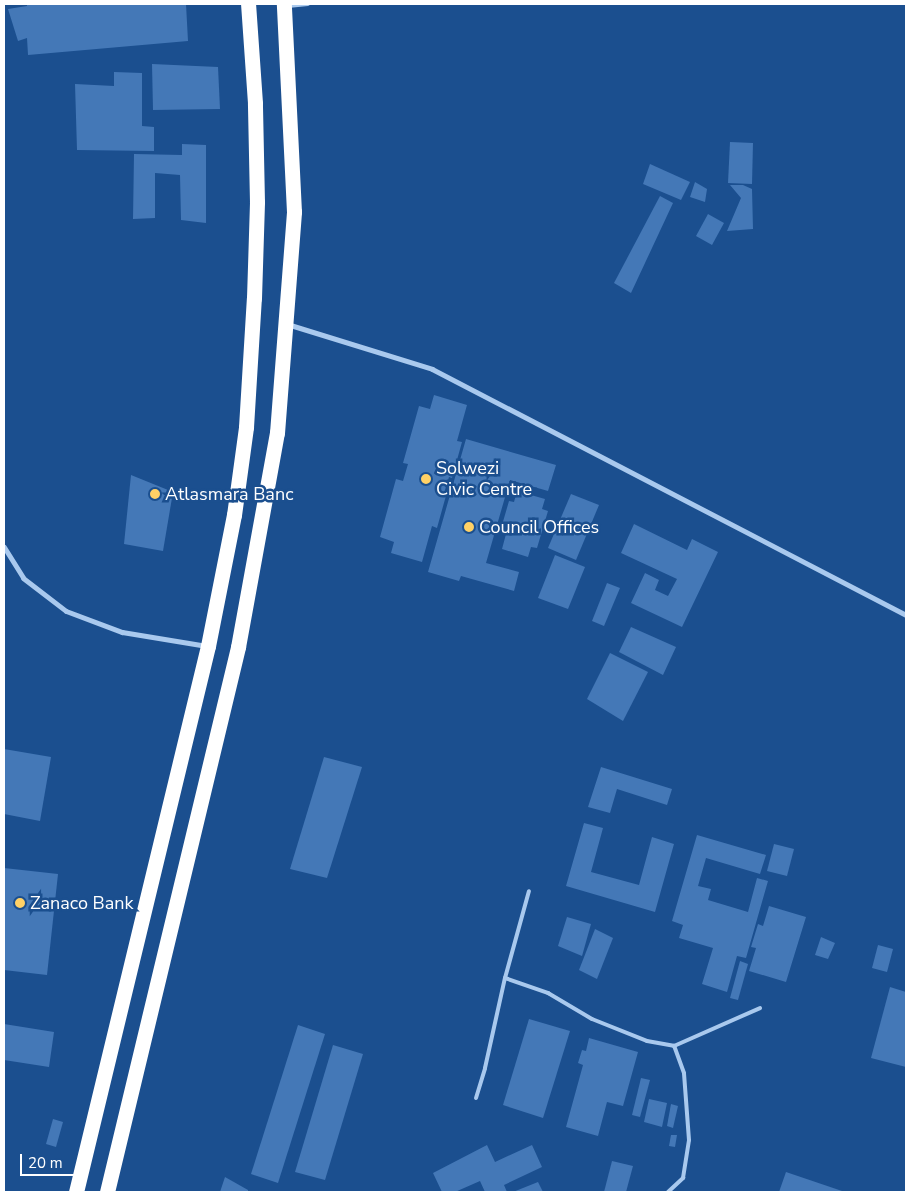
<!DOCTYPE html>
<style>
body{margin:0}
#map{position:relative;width:910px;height:1196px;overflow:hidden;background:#1b4f8f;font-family:"Nunito Sans",sans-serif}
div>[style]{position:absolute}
.building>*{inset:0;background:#4478b7}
.lane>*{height:4px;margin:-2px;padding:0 2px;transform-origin:2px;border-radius:2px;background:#a9c9ee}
.street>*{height:5px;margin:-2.5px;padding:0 2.5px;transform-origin:2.5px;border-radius:2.5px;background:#a9c9ee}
.highway>*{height:15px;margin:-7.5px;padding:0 7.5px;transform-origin:7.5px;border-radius:7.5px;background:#fff}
.dots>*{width:14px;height:14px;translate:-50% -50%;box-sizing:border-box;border:2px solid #1b4f8f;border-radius:50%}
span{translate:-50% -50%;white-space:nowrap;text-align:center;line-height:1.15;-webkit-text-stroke:5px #1b4f8f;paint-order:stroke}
.poi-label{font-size:18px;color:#fff}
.left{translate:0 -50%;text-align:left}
.frame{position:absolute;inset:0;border:5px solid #fff;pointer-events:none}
.scale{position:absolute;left:20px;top:1154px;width:64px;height:22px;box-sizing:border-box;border:2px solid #fff;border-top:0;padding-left:6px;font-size:15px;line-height:18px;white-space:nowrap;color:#fff;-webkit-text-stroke:4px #1b4f8f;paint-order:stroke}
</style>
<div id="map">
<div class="building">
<i style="clip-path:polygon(27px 4px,186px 4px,188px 41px,28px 55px,27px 38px,18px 41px,8px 9px,27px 6px)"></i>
<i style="clip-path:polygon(152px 64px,218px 67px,220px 109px,153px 110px)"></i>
<i style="clip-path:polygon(114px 72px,142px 73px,142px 126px,154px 127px,154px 151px,77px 150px,75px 84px,114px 86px)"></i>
<i style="clip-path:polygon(730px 142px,753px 143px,752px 184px,728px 183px)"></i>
<i style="clip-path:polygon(182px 144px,206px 145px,206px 223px,181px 220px,180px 175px,155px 173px,155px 218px,133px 219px,134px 154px,182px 155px)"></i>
<i style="clip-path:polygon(650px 164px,690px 182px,681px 200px,643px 184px)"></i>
<i style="clip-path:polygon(695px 182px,707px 189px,705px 202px,690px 197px)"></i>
<i style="clip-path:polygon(730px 185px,743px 185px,752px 189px,753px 229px,727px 231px,741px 198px)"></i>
<i style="clip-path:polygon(660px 196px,673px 203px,631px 293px,614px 283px)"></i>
<i style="clip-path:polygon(708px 214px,724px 223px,712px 245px,696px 236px)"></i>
<i style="clip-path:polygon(434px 395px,467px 405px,457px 441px,462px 442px,452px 478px,449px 477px,445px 490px,447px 492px,437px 528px,432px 526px,422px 562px,391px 553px,394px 542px,380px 537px,396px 479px,403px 481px,408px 464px,403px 463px,419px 406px,430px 409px)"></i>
<i style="clip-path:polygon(466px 439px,556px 465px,548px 491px,510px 480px,486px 563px,519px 572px,514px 591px,461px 576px,459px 581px,428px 572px)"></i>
<i style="clip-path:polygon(131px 475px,173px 492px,163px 551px,124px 544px)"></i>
<i style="clip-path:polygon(517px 491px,545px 499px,542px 509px,548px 511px,537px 548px,531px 547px,528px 557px,502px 549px,506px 534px,500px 532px,509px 501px,514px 502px)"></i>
<i style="clip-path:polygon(571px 494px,599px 505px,576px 560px,548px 548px)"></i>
<i style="clip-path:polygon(634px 524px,687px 550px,692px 539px,718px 552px,682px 627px,631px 603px,645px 573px,659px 580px,655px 590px,668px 596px,677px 579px,621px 553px)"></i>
<i style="clip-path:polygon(555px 555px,585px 567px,568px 609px,538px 598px)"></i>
<i style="clip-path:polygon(607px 583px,620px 588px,604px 626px,592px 621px)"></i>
<i style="clip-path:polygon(631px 627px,676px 647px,663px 675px,619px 652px)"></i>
<i style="clip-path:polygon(610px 653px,648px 672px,623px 721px,587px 699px)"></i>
<i style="clip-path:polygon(4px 749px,51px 757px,40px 821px,4px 814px)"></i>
<i style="clip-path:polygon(324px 757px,362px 767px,327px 878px,290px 869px)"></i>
<i style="clip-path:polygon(601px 767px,672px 789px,667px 805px,617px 789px,610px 813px,588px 807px)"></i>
<i style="clip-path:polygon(584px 823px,603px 828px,591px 872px,639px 885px,652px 837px,674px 844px,655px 912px,566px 886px)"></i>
<i style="clip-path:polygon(697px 835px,766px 855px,760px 874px,706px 858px,698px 886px,711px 889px,708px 900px,748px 912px,757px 878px,768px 881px,746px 958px,737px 956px,727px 992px,702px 984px,713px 948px,679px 938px,683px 925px,672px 921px)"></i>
<i style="clip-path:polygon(774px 844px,794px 849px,787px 876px,767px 871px)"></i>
<i style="clip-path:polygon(4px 868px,58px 874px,47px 975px,4px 970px)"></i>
<i style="clip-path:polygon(769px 906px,806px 917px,786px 982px,749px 971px,756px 948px,751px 947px,758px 924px,763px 926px)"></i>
<i style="clip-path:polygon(567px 917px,591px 924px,582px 956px,558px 946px)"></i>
<i style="clip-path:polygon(595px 929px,613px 938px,597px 979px,579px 970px)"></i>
<i style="clip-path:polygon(821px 937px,835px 943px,828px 959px,815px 955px)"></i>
<i style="clip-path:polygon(878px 945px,893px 949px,887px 972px,872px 968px)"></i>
<i style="clip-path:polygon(740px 961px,748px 964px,738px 1000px,730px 998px)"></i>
<i style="clip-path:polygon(890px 987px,906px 992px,906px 1067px,871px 1058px)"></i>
<i style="clip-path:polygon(529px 1019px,570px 1031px,543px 1118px,503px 1105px)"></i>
<i style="clip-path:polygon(4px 1024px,54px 1032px,49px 1067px,4px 1060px)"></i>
<i style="clip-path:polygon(298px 1025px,325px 1034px,278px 1183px,251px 1174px)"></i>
<i style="clip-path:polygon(589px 1038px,638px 1052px,623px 1106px,607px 1102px,598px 1136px,566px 1127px,583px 1065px,578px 1063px,582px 1050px,586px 1051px)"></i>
<i style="clip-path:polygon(333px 1045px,363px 1054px,325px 1180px,295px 1172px)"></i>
<i style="clip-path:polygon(641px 1078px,650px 1080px,640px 1117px,632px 1115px)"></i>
<i style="clip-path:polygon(649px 1099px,667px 1103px,662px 1127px,644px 1122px)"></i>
<i style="clip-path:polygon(671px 1104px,678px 1106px,673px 1128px,667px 1126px)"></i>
<i style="clip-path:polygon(53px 1119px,63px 1122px,56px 1147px,46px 1144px)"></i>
<i style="clip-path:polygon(671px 1135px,677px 1135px,675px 1147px,669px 1146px)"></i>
<i style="clip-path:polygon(487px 1145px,495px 1162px,532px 1145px,542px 1167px,504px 1185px,507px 1192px,485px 1192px,480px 1181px,455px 1192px,442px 1192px,433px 1173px)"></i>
<i style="clip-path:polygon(612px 1161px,633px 1166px,626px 1192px,604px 1192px)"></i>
<i style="clip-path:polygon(786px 1172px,845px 1192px,779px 1192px)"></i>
<i style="clip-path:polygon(225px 1177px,248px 1190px,248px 1192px,220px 1192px)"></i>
<i style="clip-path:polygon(538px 1182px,543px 1192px,513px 1192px)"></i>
</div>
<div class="lane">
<i style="left:288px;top:6px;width:20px;rotate:-6deg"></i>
<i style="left:505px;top:978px;width:46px;rotate:19.2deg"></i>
<i style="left:548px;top:993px;width:51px;rotate:30.6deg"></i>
<i style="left:592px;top:1019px;width:59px;rotate:21.8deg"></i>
<i style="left:647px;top:1041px;width:27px;rotate:10deg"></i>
<i style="left:674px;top:1046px;width:94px;rotate:-23.8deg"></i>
<i style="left:476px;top:1098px;width:31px;rotate:-73deg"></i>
<i style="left:485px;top:1068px;width:92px;rotate:-77.5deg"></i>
<i style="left:505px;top:978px;width:90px;rotate:-74.6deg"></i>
<i style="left:668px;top:1192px;width:21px;rotate:-43deg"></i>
<i style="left:683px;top:1178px;width:38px;rotate:-81deg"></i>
<i style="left:689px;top:1140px;width:67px;rotate:-94.3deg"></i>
<i style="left:684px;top:1073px;width:29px;rotate:-110deg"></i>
</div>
<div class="street">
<i style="left:287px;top:324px;width:152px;rotate:17.2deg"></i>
<i style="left:432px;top:369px;width:534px;rotate:27.43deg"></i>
<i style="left:4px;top:547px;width:36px;rotate:58deg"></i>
<i style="left:23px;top:578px;width:54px;rotate:37.5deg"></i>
<i style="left:66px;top:611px;width:60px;rotate:20.6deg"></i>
<i style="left:122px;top:632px;width:86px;rotate:9.4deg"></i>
</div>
<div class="highway">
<i style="left:76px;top:1192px;width:562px;rotate:-76.41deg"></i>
<i style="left:208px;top:646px;width:134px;rotate:-78.8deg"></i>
<i style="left:234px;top:515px;width:89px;rotate:-82.2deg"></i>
<i style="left:246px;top:427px;width:129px;rotate:-86.5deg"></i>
<i style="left:254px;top:298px;width:96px;rotate:-88.2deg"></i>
<i style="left:257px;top:202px;width:99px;rotate:-91.2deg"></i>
<i style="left:255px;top:103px;width:99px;rotate:-94deg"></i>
<i style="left:107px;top:1192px;width:561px;rotate:-76.48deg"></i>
<i style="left:238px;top:647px;width:218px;rotate:-79.7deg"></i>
<i style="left:277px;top:433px;width:222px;rotate:-85.6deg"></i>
<i style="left:294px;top:212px;width:208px;rotate:-92.8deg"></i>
</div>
<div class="dots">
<i style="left:426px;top:479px;background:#ffd166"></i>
<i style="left:155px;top:494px;background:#ffd166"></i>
<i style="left:469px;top:527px;background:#ffd166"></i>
<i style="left:20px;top:903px;background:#ffd166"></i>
</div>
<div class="poi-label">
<span class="left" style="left:436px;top:479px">Solwezi<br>Civic Centre</span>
<span class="left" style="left:165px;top:494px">Atlasmara Banc</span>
<span class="left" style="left:479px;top:527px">Council Offices</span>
<span class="left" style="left:30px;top:903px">Zanaco Bank</span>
</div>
<div class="frame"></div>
<div class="scale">20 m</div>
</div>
